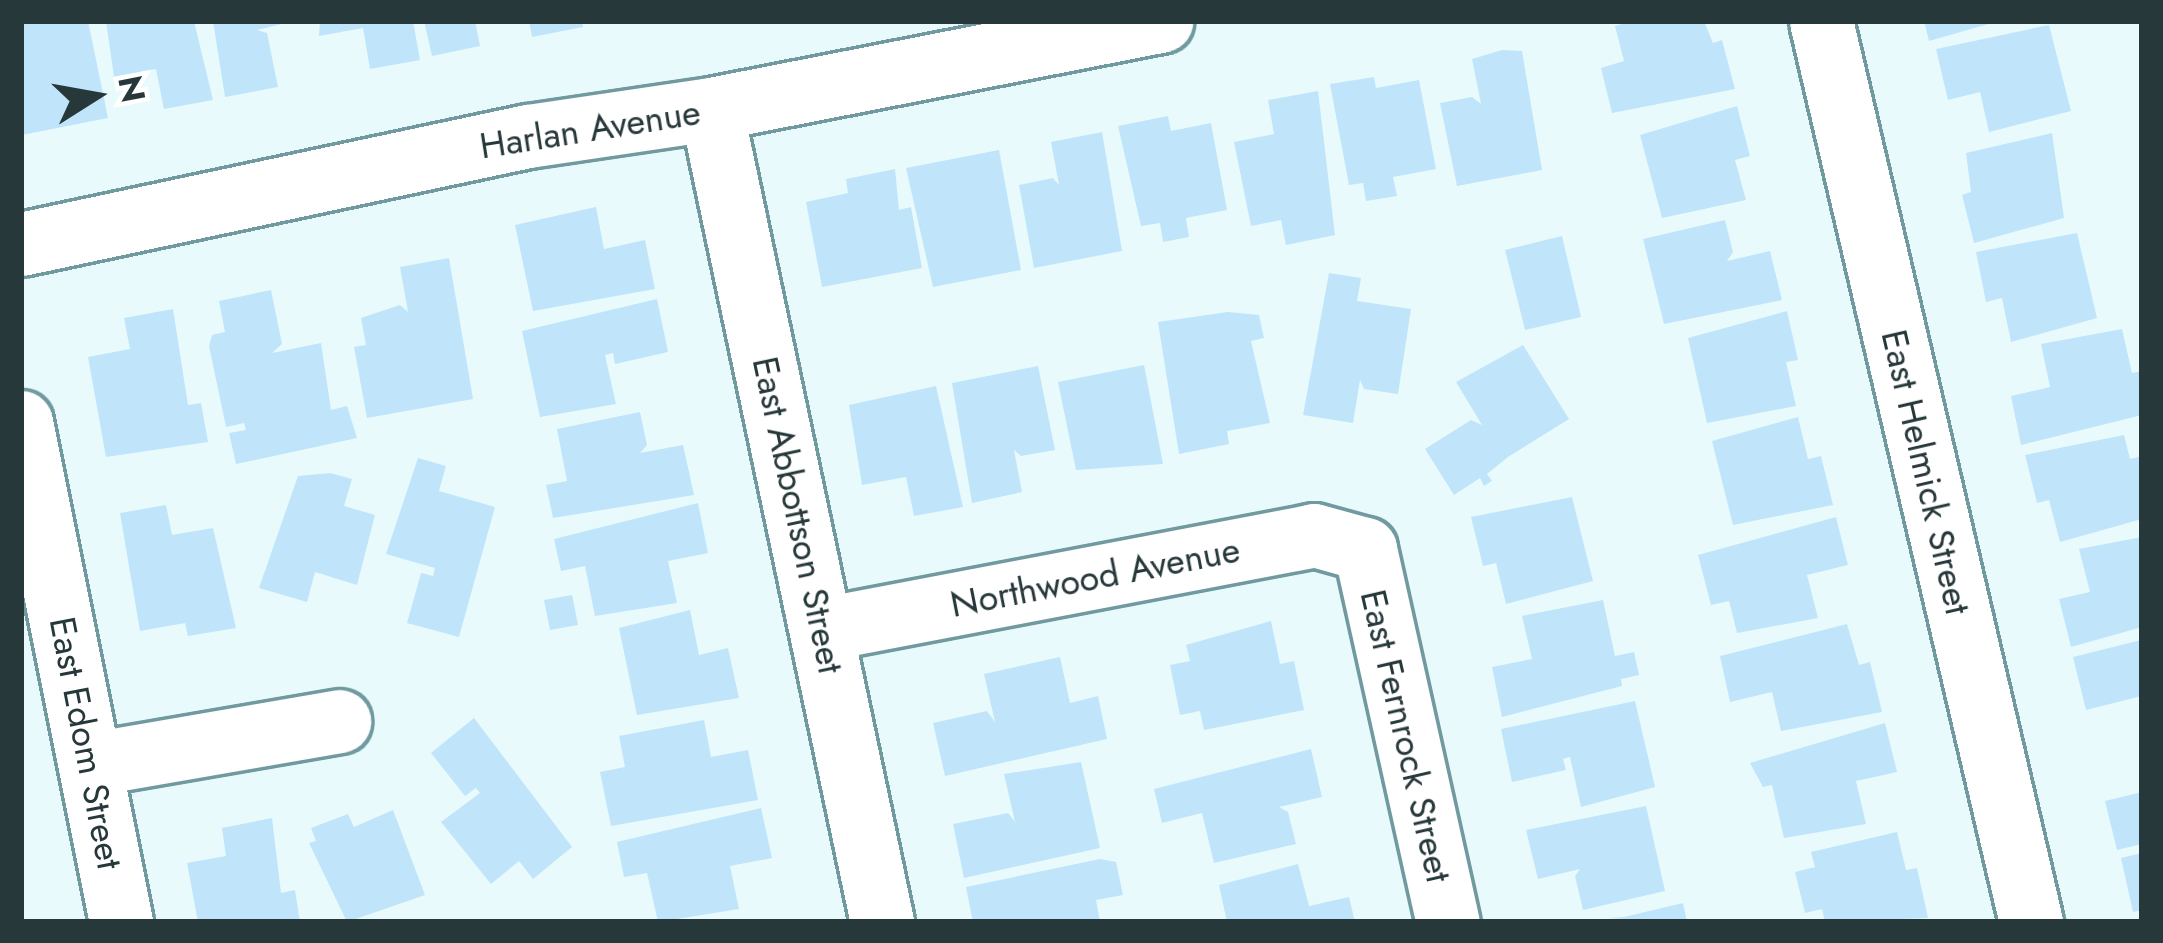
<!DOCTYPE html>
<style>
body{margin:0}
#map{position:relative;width:2163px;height:943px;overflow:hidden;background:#e8fafc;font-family:Jost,sans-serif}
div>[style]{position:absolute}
.building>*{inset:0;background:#c0e5fb}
.roads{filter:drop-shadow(3px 0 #709aa0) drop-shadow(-3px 0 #709aa0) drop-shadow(0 3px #709aa0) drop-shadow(0 -3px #709aa0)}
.minor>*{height:63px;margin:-31.5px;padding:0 31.5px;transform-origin:31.5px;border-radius:31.5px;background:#fff}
span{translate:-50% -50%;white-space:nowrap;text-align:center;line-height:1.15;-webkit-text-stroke:10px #fff;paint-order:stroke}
.street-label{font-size:36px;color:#27383b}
.frame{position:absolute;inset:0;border:24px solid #27383b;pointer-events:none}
.north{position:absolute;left:36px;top:36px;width:120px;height:120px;-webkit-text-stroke:9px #fff;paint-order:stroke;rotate:79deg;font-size:33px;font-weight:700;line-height:48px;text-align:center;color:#27383b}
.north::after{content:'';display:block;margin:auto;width:42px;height:54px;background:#27383b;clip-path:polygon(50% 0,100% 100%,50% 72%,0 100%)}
</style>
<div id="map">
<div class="building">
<i style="clip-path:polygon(21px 21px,88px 21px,108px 118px,22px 135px)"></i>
<i style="clip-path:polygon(106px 21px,194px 21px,213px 100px,164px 109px,156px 69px,114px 77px)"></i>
<i style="clip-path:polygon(213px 21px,294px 21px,257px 30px,267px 33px,278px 87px,225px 97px)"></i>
<i style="clip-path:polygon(320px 21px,413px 21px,420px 60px,370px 69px,363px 28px,319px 36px)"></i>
<i style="clip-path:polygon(424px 21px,475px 21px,480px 46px,432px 56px)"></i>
<i style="clip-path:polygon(529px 21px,582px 21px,583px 27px,532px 37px)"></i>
<i style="clip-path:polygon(1633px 21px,1704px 21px,1713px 43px,1722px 40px,1735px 89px,1612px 113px,1601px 68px,1624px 61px,1615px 26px)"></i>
<i style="clip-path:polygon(1924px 21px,1991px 21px,1992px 23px,1929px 41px)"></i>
<i style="clip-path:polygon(2049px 25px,2071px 111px,1989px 132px,1980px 92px,1948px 100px,1936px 49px)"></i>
<i style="clip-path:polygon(1502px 50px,1522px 51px,1542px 170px,1457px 186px,1440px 103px,1472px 97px,1481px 104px,1472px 59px)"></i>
<i style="clip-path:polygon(1374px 77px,1376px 88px,1419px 80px,1436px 169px,1393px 177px,1397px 196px,1366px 201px,1363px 183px,1349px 185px,1330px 84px)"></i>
<i style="clip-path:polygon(1318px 91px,1335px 235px,1286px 245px,1281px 220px,1251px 226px,1234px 142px,1274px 134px,1268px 100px)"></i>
<i style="clip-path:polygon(1737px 106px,1750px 156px,1735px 160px,1746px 200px,1662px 218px,1640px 135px)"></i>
<i style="clip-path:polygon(1168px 116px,1171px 131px,1211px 123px,1227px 210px,1186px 218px,1189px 237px,1163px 242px,1160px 223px,1141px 226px,1118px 126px)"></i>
<i style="clip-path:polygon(1102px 132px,1122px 251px,1034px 268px,1019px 185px,1053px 178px,1059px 185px,1051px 142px)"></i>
<i style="clip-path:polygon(2052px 133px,2064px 218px,1974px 243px,1962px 195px,1971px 192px,1966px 153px)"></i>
<i style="clip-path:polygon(999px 150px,1021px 270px,933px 287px,906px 168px)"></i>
<i style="clip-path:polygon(895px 169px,899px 210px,911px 207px,922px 268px,822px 287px,806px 202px,848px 193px,846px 179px)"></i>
<i style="clip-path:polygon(596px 207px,604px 249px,645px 240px,655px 289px,533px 311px,515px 225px)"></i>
<i style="clip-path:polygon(1725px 220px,1733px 252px,1727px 261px,1770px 251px,1782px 300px,1664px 324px,1643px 239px)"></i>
<i style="clip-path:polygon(2077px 233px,2097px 318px,2011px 342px,2002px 298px,1986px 302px,1976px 252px)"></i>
<i style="clip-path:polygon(1562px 236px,1581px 317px,1525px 330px,1505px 250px)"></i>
<i style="clip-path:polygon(449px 258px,473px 399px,367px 418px,354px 347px,366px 345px,361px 318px,400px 305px,408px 312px,400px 267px)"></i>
<i style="clip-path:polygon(1329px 273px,1361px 278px,1357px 301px,1411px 309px,1398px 394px,1364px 389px,1360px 380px,1353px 423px,1303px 415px)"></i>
<i style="clip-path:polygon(271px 290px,282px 344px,272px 353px,321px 343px,331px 410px,347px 406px,357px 438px,236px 464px,229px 433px,246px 430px,244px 423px,226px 427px,209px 346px,212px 335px,225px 332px,219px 301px)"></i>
<i style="clip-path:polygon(657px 299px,668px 352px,615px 364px,613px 353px,605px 355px,616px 404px,540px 417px,522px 331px)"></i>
<i style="clip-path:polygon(173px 309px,188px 405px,201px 403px,208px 442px,106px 457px,88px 357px,130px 349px,124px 318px)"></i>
<i style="clip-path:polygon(1787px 311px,1798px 360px,1786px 362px,1796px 406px,1707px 423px,1688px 338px)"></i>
<i style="clip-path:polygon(1228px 312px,1259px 315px,1264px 338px,1251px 341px,1270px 423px,1227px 431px,1229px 444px,1179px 454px,1158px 322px)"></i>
<i style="clip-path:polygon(2122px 329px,2132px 373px,2142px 371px,2142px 415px,2021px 445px,2011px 396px,2050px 387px,2041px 344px)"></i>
<i style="clip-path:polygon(1523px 345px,1569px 419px,1508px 457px,1487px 474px,1492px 481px,1484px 486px,1480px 478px,1454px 495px,1425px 449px,1471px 420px,1482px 425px,1456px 382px)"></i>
<i style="clip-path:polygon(1144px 365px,1163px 464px,1076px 470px,1058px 382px)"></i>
<i style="clip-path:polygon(1038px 366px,1055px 450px,1021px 456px,1014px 450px,1022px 492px,972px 503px,952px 383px)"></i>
<i style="clip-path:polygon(936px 386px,963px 507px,914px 516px,906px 477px,862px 485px,849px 405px)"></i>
<i style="clip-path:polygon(640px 412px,647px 445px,640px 453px,683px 445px,694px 495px,553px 518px,546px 485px,567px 481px,557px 429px)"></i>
<i style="clip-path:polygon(1798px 417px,1808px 459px,1821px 456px,1833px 505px,1733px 525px,1712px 441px)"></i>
<i style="clip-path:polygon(2124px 435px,2130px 459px,2142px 456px,2142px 519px,2060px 542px,2049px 500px,2037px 503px,2025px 455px)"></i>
<i style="clip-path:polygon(418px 458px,446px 466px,439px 491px,495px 507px,459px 637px,407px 623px,421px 573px,433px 576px,435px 568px,386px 554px)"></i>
<i style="clip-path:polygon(330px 473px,352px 479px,344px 506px,375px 515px,357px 585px,315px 572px,307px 602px,259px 588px,298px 476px)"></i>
<i style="clip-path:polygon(1572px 497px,1593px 581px,1506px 604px,1496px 563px,1483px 566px,1471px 517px)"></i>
<i style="clip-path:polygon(698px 503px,708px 553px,668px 561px,677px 603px,595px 616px,585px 566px,561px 571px,554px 539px)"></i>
<i style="clip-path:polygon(166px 505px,172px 535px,213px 528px,236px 628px,188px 636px,185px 623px,140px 631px,120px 513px)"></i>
<i style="clip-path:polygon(1836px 517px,1848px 565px,1807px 575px,1818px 618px,1737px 633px,1729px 601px,1711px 605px,1698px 555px)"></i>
<i style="clip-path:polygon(2142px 537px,2142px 627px,2071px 647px,2059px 599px,2090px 592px,2079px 549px)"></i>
<i style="clip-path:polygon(572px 595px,578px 625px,550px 630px,544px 600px)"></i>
<i style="clip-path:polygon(1603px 600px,1615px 656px,1634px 652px,1639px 675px,1621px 679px,1622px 686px,1502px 717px,1492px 667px,1532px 659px,1522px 616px)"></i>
<i style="clip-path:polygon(690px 610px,699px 655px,728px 648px,739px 698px,637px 715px,619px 628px)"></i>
<i style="clip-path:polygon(1271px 621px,1280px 664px,1294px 661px,1304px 710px,1204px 730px,1200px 711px,1180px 715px,1170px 665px,1190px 661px,1186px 645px)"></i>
<i style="clip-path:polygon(1847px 624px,1859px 665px,1870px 662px,1882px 712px,1781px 731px,1772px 692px,1730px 702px,1720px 656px)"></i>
<i style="clip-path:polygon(2141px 640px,2142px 696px,2086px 710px,2073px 657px)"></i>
<i style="clip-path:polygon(1060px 657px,1070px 703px,1098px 696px,1107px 739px,945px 776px,933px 723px,987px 711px,995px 722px,984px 674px)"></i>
<i style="clip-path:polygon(1635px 701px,1655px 787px,1581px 807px,1570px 757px,1563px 759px,1566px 770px,1512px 782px,1501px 729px)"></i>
<i style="clip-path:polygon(474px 718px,572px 847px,533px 879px,519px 861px,491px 884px,441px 822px,480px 793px,476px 788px,465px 796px,431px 753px)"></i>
<i style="clip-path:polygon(704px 720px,711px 757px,748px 750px,758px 800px,611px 826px,600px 772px,625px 767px,619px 736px)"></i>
<i style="clip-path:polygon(1885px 723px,1897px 772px,1856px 781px,1866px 824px,1784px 838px,1772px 785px,1763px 787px,1750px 763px)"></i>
<i style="clip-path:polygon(1311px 749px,1322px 797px,1279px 807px,1288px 812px,1296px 844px,1214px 863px,1202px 813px,1162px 823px,1154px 789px)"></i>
<i style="clip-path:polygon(1081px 762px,1100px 848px,964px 878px,953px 824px,1008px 813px,1015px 822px,1004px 774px)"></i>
<i style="clip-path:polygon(2142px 792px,2142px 844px,2117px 850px,2105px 801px)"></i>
<i style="clip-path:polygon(1646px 806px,1665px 891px,1583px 910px,1575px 876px,1580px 869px,1538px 879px,1526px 830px)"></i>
<i style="clip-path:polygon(761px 808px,772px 858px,730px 866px,739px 909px,658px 922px,647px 873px,624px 877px,617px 842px)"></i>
<i style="clip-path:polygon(393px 810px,425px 895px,347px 922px,309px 843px,316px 841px,311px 828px,348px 814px,354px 827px)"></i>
<i style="clip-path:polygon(272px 818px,281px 893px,295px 890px,300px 922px,198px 922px,187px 863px,226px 856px,222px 828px)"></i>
<i style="clip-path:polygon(1897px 832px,1906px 870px,1917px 868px,1928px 918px,1825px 922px,1822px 909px,1805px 913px,1795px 872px,1815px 867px,1811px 852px)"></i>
<i style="clip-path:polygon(2142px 853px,2142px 910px,2133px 912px,2121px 858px)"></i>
<i style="clip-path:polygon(1100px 859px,1116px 862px,1123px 895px,1096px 900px,1100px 922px,973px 922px,966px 887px)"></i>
<i style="clip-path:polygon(1298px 864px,1309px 906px,1349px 897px,1355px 922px,1227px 922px,1219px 885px)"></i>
<i style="clip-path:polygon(1683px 903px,1687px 922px,1607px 918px,1624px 917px)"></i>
</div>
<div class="roads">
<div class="minor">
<i style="left:1821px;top:21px;width:925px;rotate:76.88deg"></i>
<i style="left:711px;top:109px;width:831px;rotate:78.12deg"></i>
<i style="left:21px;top:244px;width:518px;rotate:-12.03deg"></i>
<i style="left:528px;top:136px;width:185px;rotate:-8.4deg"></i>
<i style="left:711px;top:109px;width:459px;rotate:-11.1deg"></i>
<i style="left:21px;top:422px;width:510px;rotate:78.69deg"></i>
<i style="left:823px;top:629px;width:500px;rotate:-10.8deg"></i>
<i style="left:1314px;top:535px;width:53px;rotate:15.4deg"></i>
<i style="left:1365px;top:549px;width:382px;rotate:77.5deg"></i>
<i style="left:91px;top:764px;width:252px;rotate:-9.8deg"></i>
</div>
</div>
<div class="street-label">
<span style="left:590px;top:129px;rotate:-9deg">Harlan Avenue</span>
<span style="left:1926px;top:472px;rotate:77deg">East Helmick Street</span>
<span style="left:798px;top:515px;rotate:78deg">East Abbottson Street</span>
<span style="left:1095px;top:577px;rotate:-11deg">Northwood Avenue</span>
<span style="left:1406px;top:736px;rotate:77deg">East Fernrock Street</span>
<span style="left:86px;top:743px;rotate:79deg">East Edom Street</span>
</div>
<div class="frame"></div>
<div class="north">N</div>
</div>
